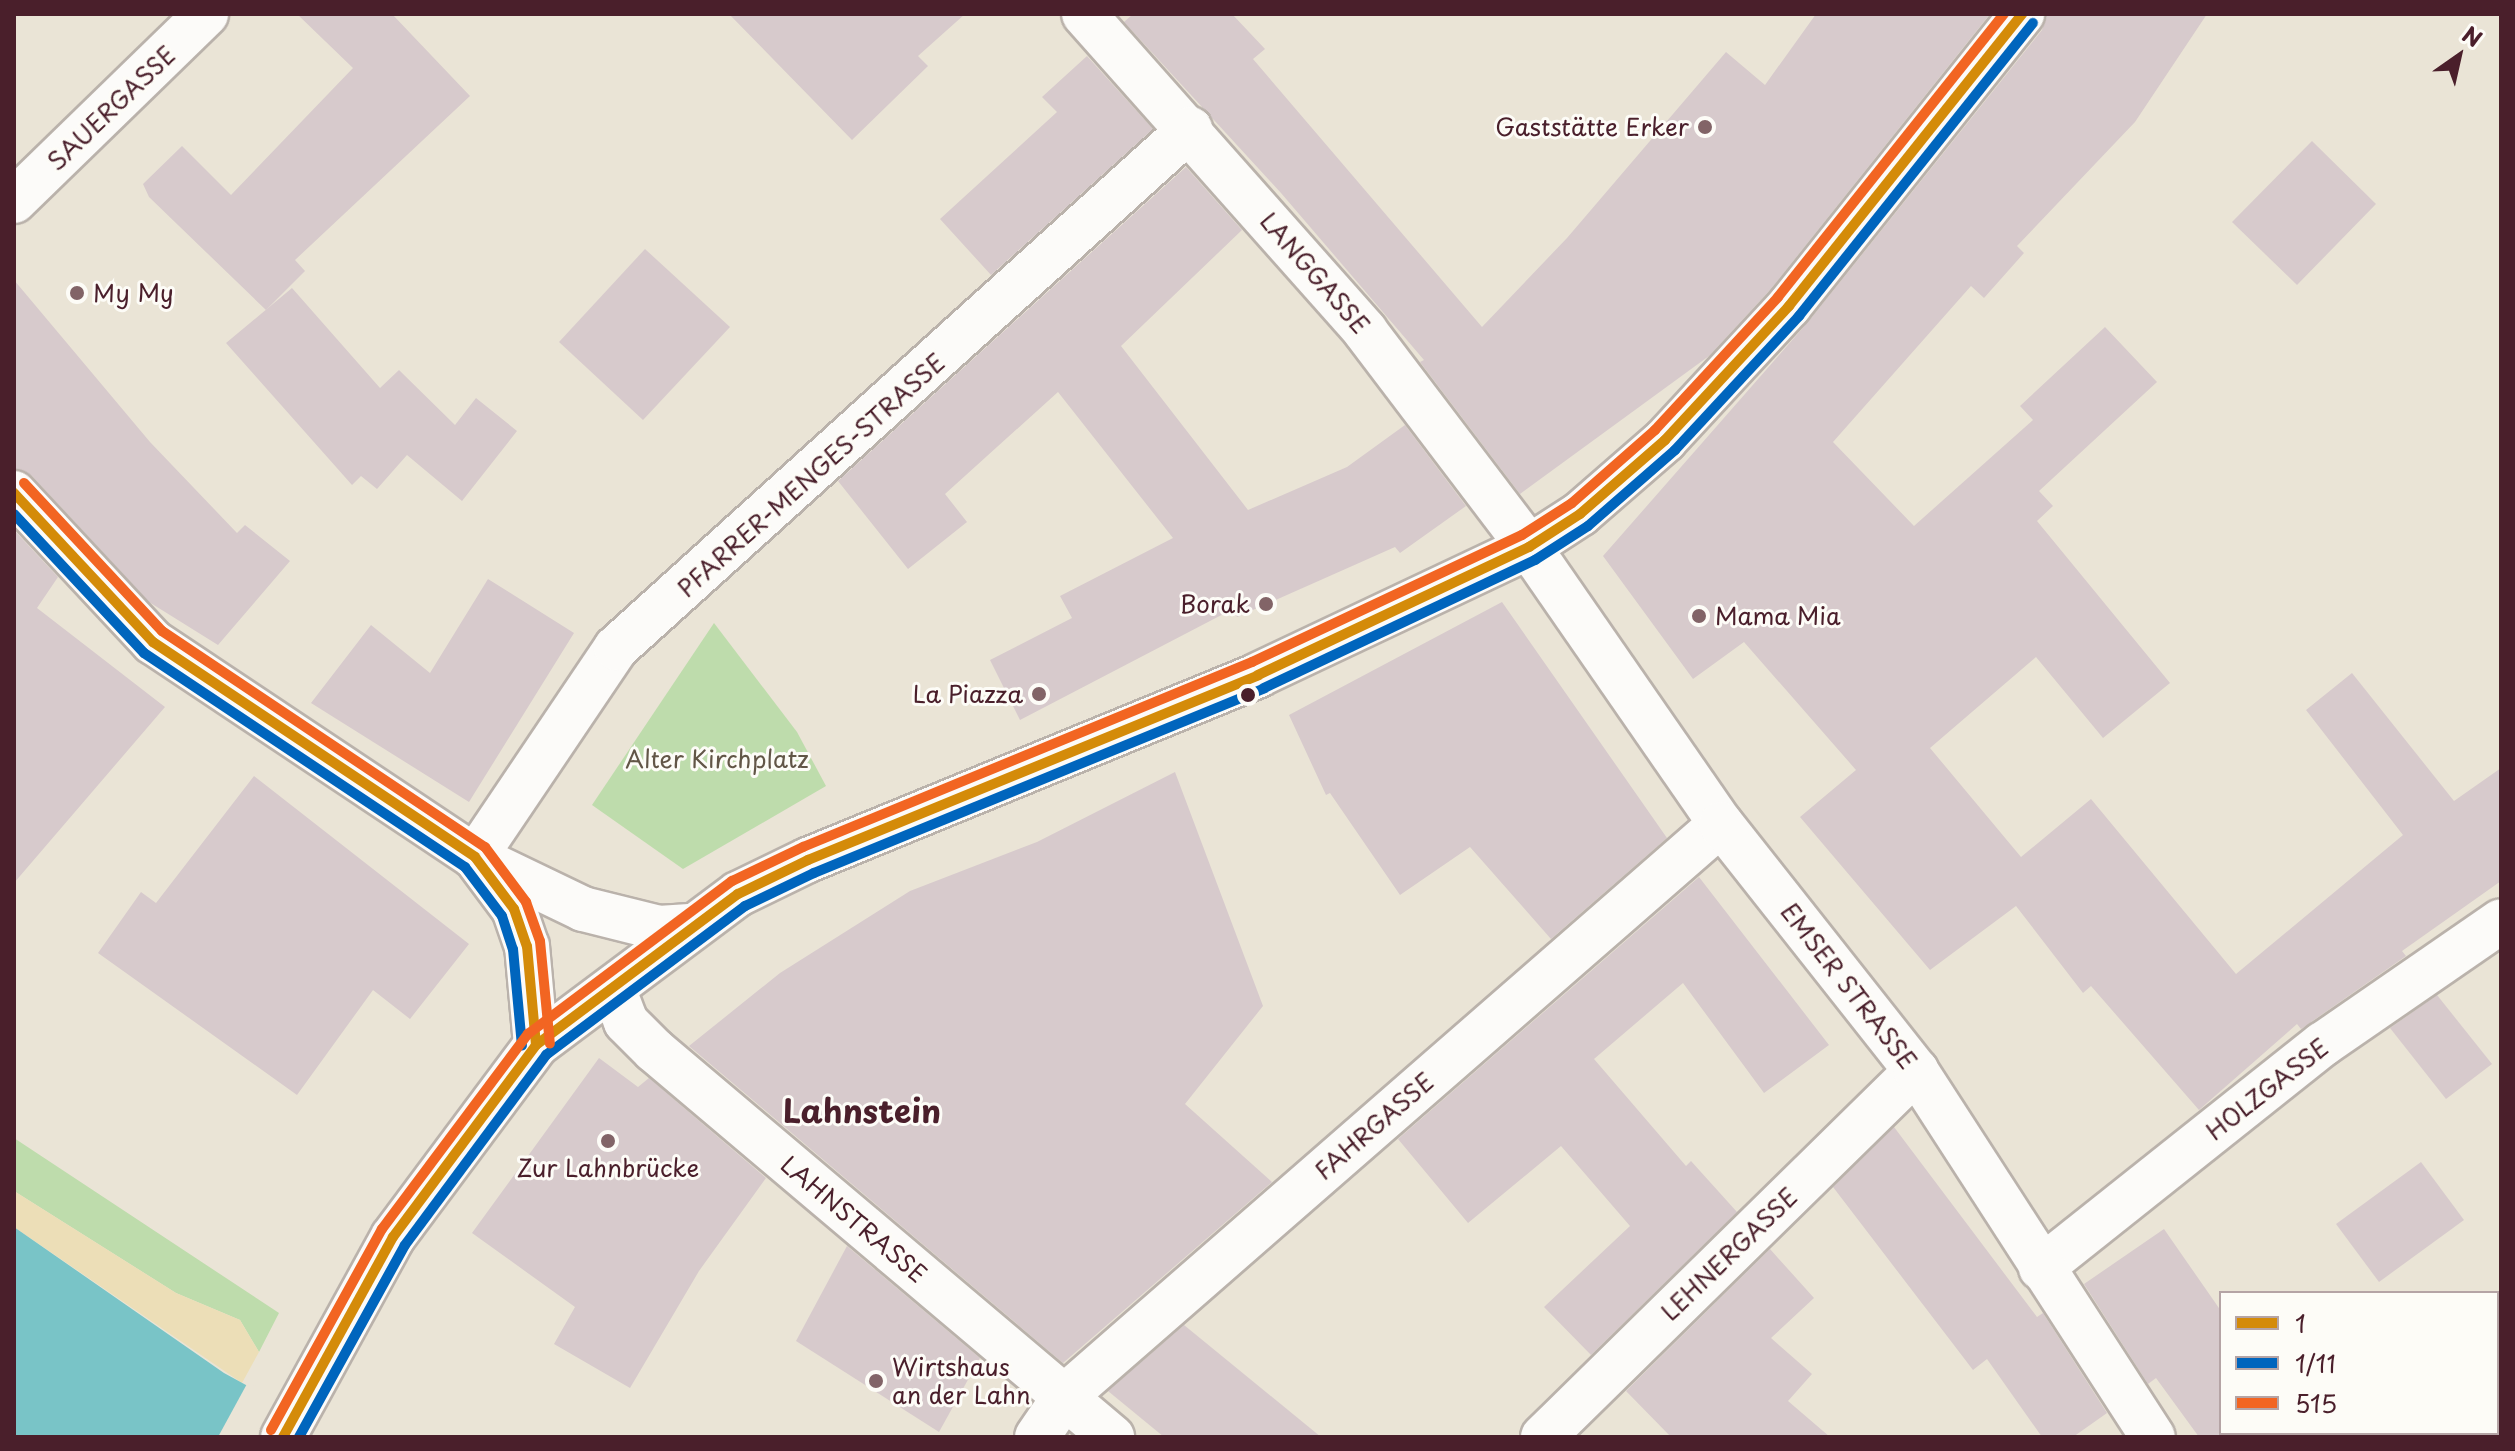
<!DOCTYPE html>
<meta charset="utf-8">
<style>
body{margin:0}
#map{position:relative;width:2515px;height:1451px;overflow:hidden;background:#eae4d6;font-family:"Playpen Sans",sans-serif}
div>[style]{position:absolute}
.green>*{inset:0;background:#bedcac}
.sand>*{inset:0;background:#ecdeb7}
.water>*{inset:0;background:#79c4c7}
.pier>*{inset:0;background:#eae4d6}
.building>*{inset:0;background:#d7cacc}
.roads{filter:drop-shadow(2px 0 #bab2ab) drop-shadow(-2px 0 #bab2ab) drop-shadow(0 2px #bab2ab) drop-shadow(0 -2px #bab2ab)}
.street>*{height:44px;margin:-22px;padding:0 22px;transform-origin:22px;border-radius:22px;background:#fcfbf9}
.secondary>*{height:44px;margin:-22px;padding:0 22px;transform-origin:22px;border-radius:22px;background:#fcfbf9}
.bus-1>*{height:10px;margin:-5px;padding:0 5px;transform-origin:5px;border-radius:5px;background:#d48b09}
.bus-2>*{height:10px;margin:-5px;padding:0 5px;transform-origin:5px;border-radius:5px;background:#0065bd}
.bus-3>*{height:10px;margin:-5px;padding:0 5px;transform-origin:5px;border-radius:5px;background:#f26522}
.dots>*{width:22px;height:22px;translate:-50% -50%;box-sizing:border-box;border:4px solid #fdfcf7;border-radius:50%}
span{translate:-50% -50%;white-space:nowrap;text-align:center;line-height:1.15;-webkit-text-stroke:6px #fdfcf7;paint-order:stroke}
.street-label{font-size:24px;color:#4a1f2b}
.poi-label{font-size:24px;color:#4a1f2b}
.right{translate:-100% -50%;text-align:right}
.left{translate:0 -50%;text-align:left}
.park-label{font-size:24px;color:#625647}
.district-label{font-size:32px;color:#4a1f2b;font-weight:700}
.frame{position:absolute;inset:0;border:16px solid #4a1f2b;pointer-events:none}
.legend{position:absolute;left:2219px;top:1291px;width:280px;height:144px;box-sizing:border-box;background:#fdfcf7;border:2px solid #b5a4a5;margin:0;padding:10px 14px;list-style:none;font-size:24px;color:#4a1f2b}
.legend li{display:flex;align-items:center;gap:16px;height:40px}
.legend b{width:40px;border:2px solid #b5a4a5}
.north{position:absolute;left:2419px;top:16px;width:80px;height:80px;-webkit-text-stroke:6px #fdfcf7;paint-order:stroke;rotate:34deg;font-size:22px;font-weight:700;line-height:32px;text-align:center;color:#4a1f2b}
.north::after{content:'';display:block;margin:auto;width:28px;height:36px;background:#4a1f2b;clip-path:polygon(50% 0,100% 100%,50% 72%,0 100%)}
</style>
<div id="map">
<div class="green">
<i style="clip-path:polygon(714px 623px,797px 732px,826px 786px,683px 869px,592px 805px)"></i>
<i style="clip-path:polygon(14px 1138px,279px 1313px,259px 1352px,240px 1320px,176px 1293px,14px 1191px)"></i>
</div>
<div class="sand">
<i style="clip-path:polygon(14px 1191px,176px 1293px,240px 1320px,259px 1352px,242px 1383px,14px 1227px)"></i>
</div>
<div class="water">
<i style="clip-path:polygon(14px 1227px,224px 1373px,341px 1437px,14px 1437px)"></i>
</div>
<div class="pier">
<i style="clip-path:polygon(248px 1382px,343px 1433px,342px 1437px,218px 1437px)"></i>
</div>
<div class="building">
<i style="clip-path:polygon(297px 14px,392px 14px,470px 96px,295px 260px,305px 271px,266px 310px,149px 197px,143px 184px,182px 146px,231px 195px,353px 68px)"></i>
<i style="clip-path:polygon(729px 14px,965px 14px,918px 56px,928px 66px,852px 140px)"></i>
<i style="clip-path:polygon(1133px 14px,1232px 14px,1265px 49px,1253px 59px,1482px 327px,1567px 238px,1726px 52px,1765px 85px,1816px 14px,1990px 14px,1770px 290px,1709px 356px,1520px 494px,1420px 362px,1424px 360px,1281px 193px,1124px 22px)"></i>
<i style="clip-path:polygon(2046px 14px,2207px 14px,2135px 122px,2017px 246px,2024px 253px,1984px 298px,1971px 286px,1833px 442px,1914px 526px,2033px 420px,2020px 406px,2105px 327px,2157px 382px,2039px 491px,2053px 506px,2037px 521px,2170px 683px,2103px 738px,2036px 657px,1930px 748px,2021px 857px,2091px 799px,2236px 974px,2403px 835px,2306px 710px,2352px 673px,2454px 801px,2501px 768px,2501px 881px,2402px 951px,2406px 956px,2301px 1029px,2297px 1024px,2199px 1110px,2091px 986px,2083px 993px,2016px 906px,1930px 970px,1800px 817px,1856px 770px,1744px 642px,1693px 679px,1603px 556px,1808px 322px,2042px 30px)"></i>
<i style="clip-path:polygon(1087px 56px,1153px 129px,991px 275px,940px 219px,1057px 112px,1042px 97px)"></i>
<i style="clip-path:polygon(2312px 141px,2376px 204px,2297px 285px,2232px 222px)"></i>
<i style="clip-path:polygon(1186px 167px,1242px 230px,1121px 346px,1248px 510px,1347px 467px,1405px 425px,1466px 506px,1400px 553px,1395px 547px,1237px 617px,1233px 609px,1020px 720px,990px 660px,1072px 618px,1060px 596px,1173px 538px,1058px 392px,945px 494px,967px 522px,908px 569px,838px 481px)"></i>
<i style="clip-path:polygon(645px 249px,730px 327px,643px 420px,559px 342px)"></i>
<i style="clip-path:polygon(14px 280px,150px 442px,237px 533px,245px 525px,290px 561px,218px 645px,149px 602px,32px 476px,14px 469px)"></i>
<i style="clip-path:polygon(292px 288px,380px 388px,399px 370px,455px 425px,476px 398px,517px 431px,462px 501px,407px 455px,377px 489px,361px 476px,352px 485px,226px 343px)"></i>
<i style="clip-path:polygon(14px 530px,58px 577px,37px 608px,165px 707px,14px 883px)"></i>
<i style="clip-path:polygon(488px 579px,574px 633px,469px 802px,311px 703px,371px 625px,430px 673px)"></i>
<i style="clip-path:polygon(1502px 602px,1667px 838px,1551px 939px,1470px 847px,1400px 895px,1330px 793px,1326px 795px,1289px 715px)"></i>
<i style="clip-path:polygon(1175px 772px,1263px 1006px,1185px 1104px,1272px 1182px,1063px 1363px,689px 1046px,780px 973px,910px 891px,1037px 842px)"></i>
<i style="clip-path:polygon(254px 776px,469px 944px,410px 1019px,373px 990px,297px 1095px,98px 953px,141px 892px,156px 903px)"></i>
<i style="clip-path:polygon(1699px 877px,1829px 1045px,1764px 1093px,1683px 983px,1594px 1059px,1686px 1166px,1691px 1161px,1737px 1212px,1591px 1355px,1544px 1307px,1630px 1226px,1561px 1146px,1468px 1223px,1398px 1139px)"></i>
<i style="clip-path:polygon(2437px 995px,2492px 1064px,2446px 1099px,2390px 1028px)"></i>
<i style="clip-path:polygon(599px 1058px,638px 1087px,649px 1078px,766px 1178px,699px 1271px,630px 1388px,554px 1344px,575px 1307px,472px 1233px)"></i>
<i style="clip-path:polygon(1894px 1127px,2037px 1317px,2043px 1313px,2107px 1413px,2073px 1437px,2042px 1437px,1987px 1359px,1973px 1370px,1833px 1187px)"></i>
<i style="clip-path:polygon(2421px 1162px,2464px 1220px,2379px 1282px,2336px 1224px)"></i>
<i style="clip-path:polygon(2164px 1229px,2221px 1311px,2221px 1437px,2199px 1437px,2156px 1378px,2148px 1384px,2084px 1284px)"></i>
<i style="clip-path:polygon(847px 1246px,980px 1358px,939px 1432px,796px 1341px)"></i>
<i style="clip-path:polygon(1770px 1249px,1814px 1298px,1771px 1338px,1812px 1374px,1788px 1401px,1830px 1437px,1671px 1437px,1626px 1391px)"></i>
<i style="clip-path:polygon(1184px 1325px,1321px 1437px,1164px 1437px,1108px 1391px)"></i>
</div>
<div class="roads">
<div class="street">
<i style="left:1084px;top:14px;width:424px;rotate:48.4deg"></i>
<i style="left:1365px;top:331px;width:271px;rotate:52.8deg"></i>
<i style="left:14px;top:201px;width:268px;rotate:-44.2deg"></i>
<i style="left:475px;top:857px;width:252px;rotate:-56deg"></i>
<i style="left:616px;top:648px;width:774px;rotate:-42.12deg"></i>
<i style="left:613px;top:988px;width:36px;rotate:69deg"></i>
<i style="left:626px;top:1022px;width:40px;rotate:45deg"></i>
<i style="left:654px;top:1050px;width:600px;rotate:40.2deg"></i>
<i style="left:2041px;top:1268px;width:360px;rotate:-38.5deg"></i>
<i style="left:2323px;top:1044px;width:216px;rotate:-34.6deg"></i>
<i style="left:1037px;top:1437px;width:50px;rotate:-55.7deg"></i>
<i style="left:1065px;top:1396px;width:870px;rotate:-41.09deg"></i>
<i style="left:1543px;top:1437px;width:523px;rotate:-44.46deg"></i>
</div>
<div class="secondary">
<i style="left:14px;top:493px;width:204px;rotate:47deg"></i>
<i style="left:153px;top:642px;width:387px;rotate:33.7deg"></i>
<i style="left:475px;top:857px;width:120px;rotate:25.7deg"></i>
<i style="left:583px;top:909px;width:78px;rotate:14deg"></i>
<i style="left:659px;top:928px;width:31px;rotate:-4deg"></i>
<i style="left:1529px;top:547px;width:337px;rotate:55.3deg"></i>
<i style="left:1721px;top:824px;width:315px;rotate:51.7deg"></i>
<i style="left:1916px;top:1071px;width:436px;rotate:57.1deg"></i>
<i style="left:479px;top:862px;width:59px;rotate:53.3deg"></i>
<i style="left:514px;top:909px;width:39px;rotate:71deg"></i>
<i style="left:527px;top:946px;width:99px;rotate:84.8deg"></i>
<i style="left:283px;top:1437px;width:228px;rotate:-61.2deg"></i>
<i style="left:393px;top:1237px;width:239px;rotate:-53.3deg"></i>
<i style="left:536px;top:1045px;width:252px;rotate:-36.8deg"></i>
<i style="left:738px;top:894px;width:78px;rotate:-25.9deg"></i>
<i style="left:808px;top:860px;width:487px;rotate:-22.3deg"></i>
<i style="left:1258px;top:675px;width:300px;rotate:-25.3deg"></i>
<i style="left:1529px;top:547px;width:61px;rotate:-32.9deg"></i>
<i style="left:1580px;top:514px;width:113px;rotate:-41deg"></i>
<i style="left:1665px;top:440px;width:183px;rotate:-47.2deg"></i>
<i style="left:1789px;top:306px;width:374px;rotate:-51.4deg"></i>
</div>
</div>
<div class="bus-1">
<i style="left:14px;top:493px;width:204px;rotate:47deg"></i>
<i style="left:153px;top:642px;width:387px;rotate:33.7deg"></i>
<i style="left:475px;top:857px;width:65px;rotate:53.1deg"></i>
<i style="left:514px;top:909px;width:39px;rotate:71deg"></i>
<i style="left:527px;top:946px;width:99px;rotate:84.8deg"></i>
<i style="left:283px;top:1437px;width:228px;rotate:-61.2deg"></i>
<i style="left:393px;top:1237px;width:239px;rotate:-53.3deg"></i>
<i style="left:536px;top:1045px;width:252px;rotate:-36.8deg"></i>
<i style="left:738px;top:894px;width:78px;rotate:-25.9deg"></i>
<i style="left:808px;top:860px;width:487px;rotate:-22.3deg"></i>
<i style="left:1258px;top:675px;width:300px;rotate:-25.3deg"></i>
<i style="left:1529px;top:547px;width:61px;rotate:-32.9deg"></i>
<i style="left:1580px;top:514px;width:113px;rotate:-41deg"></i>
<i style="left:1665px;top:440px;width:183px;rotate:-47.2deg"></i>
<i style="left:1789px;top:306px;width:374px;rotate:-51.4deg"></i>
</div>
<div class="bus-2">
<i style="left:14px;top:514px;width:190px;rotate:46.9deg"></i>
<i style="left:144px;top:653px;width:386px;rotate:33.7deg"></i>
<i style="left:465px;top:867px;width:61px;rotate:52.9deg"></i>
<i style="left:502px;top:916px;width:35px;rotate:72deg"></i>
<i style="left:513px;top:949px;width:97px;rotate:84.7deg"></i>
<i style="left:299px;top:1437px;width:219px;rotate:-61.1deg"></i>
<i style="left:405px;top:1245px;width:237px;rotate:-53.4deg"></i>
<i style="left:546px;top:1055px;width:249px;rotate:-36.8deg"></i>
<i style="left:745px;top:906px;width:76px;rotate:-25.6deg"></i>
<i style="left:814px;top:873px;width:487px;rotate:-22.3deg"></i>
<i style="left:1264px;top:688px;width:300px;rotate:-25.3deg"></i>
<i style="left:1535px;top:560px;width:63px;rotate:-32.7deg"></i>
<i style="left:1588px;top:526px;width:116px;rotate:-41.1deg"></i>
<i style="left:1675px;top:450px;width:183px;rotate:-47.2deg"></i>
<i style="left:1799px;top:316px;width:375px;rotate:-51.4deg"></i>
</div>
<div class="bus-3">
<i style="left:24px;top:483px;width:202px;rotate:47deg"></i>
<i style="left:162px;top:631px;width:389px;rotate:33.8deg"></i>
<i style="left:485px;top:847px;width:69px;rotate:53.3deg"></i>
<i style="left:526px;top:902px;width:41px;rotate:70.3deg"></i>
<i style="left:540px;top:941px;width:103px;rotate:84.5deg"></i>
<i style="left:271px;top:1430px;width:230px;rotate:-61.1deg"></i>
<i style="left:382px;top:1229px;width:244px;rotate:-53.2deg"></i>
<i style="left:528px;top:1034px;width:255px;rotate:-36.9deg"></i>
<i style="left:732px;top:881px;width:79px;rotate:-25.6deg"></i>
<i style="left:803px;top:847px;width:486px;rotate:-22.4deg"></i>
<i style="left:1252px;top:662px;width:298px;rotate:-25.2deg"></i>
<i style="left:1522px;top:535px;width:59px;rotate:-32.6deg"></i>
<i style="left:1572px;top:503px;width:111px;rotate:-41.3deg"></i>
<i style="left:1655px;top:430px;width:181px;rotate:-47.2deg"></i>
<i style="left:1778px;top:297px;width:362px;rotate:-51.4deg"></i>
</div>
<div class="dots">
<i style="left:1705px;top:127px;background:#826467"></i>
<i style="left:77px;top:293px;background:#826467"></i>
<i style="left:1266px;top:604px;background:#826467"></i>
<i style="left:1699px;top:616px;background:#826467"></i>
<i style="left:1039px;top:694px;background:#826467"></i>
<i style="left:1248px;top:695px;background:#4a1f2b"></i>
<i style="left:608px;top:1141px;background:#826467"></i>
<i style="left:876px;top:1381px;background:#826467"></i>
</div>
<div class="street-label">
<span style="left:111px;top:108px;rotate:-44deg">SAUERGASSE</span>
<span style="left:1315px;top:273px;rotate:49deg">LANGGASSE</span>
<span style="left:811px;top:475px;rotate:-42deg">PFARRER-MENGES-STRASSE</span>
<span style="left:1849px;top:986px;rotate:52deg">EMSER STRASSE</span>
<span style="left:2267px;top:1089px;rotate:-38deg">HOLZGASSE</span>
<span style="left:1374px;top:1126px;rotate:-41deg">FAHRGASSE</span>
<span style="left:854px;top:1219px;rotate:40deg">LAHNSTRASSE</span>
<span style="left:1729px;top:1254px;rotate:-44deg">LEHNERGASSE</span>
</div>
<div class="poi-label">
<span class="right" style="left:1689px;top:127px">Gaststätte Erker</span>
<span class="left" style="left:93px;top:293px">My My</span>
<span class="right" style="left:1250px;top:604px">Borak</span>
<span class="left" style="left:1715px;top:616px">Mama Mia</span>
<span class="right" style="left:1023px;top:694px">La Piazza</span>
<span style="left:608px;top:1168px">Zur Lahnbrücke</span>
<span class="left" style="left:892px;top:1381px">Wirtshaus<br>an der Lahn</span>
</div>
<div class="park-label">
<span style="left:717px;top:759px">Alter Kirchplatz</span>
</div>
<div class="district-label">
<span style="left:862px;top:1110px">Lahnstein</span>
</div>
<div class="frame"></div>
<ul class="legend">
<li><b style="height:10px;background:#d48b09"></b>1</li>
<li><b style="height:10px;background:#0065bd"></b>1/11</li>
<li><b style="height:10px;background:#f26522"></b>515</li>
</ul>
<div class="north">N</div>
</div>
